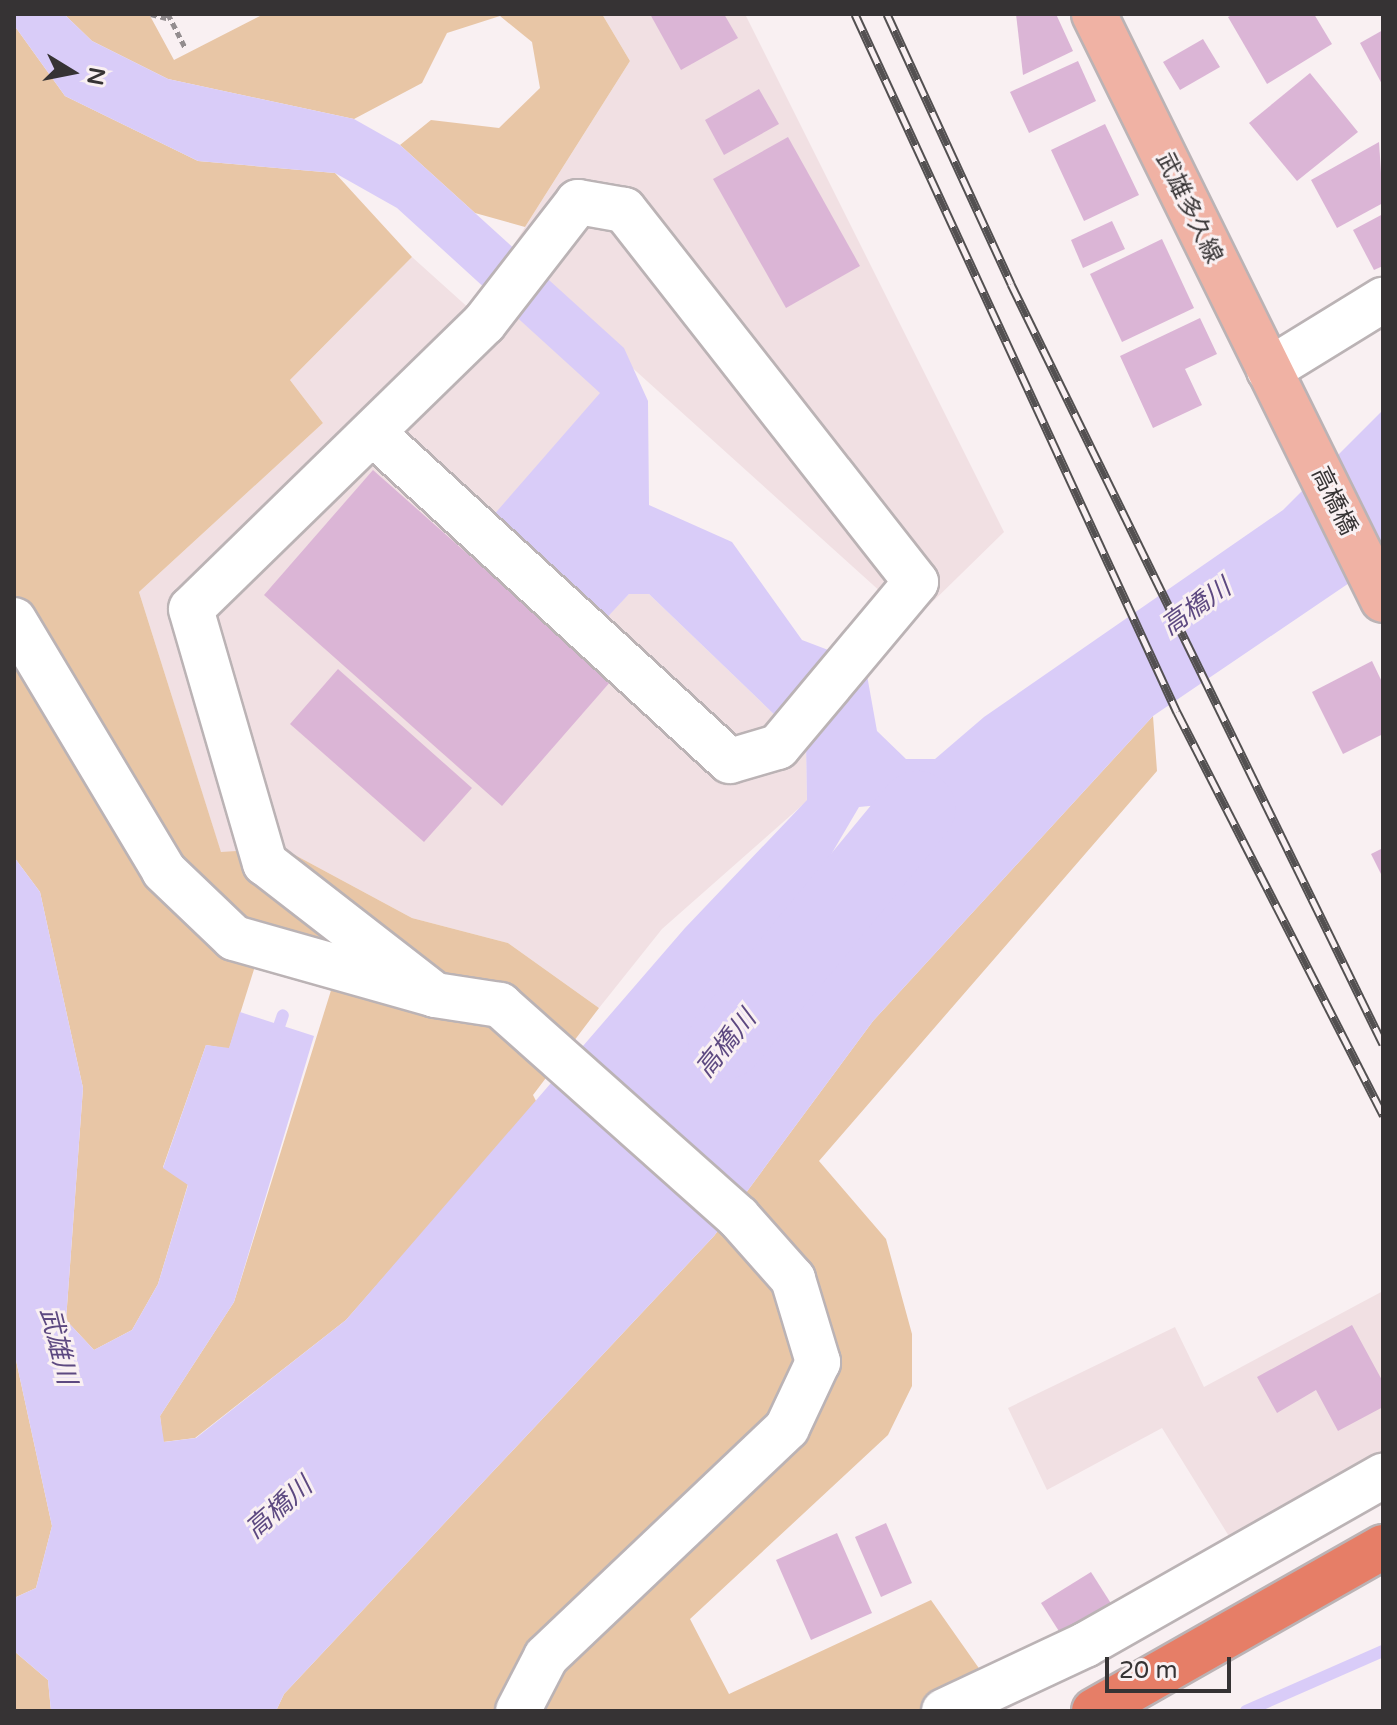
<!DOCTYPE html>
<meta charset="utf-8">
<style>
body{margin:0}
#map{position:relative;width:1397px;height:1725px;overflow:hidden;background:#f9f0f2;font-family:"Varela Round","Noto Sans JP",sans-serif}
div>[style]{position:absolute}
.built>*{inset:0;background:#f1e0e3}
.green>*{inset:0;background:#e8c6a6}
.water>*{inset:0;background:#d9ccf8}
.stream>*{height:12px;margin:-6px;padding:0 6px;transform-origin:6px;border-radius:6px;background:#d9ccf8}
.river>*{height:76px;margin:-38px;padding:0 38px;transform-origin:38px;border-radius:38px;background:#d9ccf8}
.building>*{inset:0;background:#dbb5d6}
.path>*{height:5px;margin-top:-2.5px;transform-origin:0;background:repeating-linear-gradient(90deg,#938d8f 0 6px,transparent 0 10px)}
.roads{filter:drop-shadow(2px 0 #bbb3b5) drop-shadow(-2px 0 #bbb3b5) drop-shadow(0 2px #bbb3b5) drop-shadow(0 -2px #bbb3b5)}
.minor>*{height:44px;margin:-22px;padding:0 22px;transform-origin:22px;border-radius:22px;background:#fff}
.major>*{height:44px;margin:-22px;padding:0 22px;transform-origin:22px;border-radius:22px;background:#f0b2a4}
.highway>*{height:44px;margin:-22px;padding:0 22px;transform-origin:22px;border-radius:22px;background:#e67e67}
.rail>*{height:9px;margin-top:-4.5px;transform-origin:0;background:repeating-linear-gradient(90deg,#f9f0f2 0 18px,#535051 0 36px);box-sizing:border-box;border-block:2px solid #535051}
span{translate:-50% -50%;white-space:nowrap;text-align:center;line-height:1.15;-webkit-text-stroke:6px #f9f0f2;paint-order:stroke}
.street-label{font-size:24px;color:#363334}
.water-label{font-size:26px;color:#5d4981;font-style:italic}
.frame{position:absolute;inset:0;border:16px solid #363334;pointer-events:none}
.north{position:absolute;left:32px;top:32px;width:80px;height:80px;-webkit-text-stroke:6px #f9f0f2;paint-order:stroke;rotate:100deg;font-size:22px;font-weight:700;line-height:32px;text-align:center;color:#363334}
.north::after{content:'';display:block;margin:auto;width:28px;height:36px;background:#363334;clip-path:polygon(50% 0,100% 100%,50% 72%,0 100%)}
.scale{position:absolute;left:1105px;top:1657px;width:126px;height:36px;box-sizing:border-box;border:4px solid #363334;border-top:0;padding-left:10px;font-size:24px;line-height:28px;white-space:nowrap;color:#363334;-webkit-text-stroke:6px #f9f0f2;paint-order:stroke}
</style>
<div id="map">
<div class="built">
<i style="clip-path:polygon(602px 14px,745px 14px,1004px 532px,913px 621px,627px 363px,600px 624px,629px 594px,649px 594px,806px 745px,807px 801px,662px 929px,599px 1008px,508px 943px,412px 918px,282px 848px,221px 853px,139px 592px,323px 423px,290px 380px,412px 257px,472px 311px,630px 61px)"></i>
<i style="clip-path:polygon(1383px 1291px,1383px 1463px,1235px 1546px,1162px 1428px,1047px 1490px,1008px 1408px,1175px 1327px,1204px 1387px)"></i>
</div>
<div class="green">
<i style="clip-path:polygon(64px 14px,149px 14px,174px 60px,264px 14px,602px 14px,630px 61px,525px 227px,475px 213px,400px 145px,431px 120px,499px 128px,540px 88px,532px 42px,500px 16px,447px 33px,422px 83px,354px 119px,168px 79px,92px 41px)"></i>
<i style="clip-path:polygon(14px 25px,65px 96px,198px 161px,335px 173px,412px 257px,290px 380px,323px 423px,139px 592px,221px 852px,282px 848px,412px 918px,508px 943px,599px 1008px,533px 1095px,537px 1103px,346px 1320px,195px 1438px,163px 1442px,160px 1416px,234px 1302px,333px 984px,256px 963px,229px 1049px,206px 1045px,163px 1167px,188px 1184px,158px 1284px,132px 1330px,94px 1350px,66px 1320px,83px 1088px,40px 892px,14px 857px)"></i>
<i style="clip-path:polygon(1153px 716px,1157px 771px,819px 1161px,886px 1239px,912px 1334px,912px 1386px,888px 1435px,690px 1619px,729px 1694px,931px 1600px,990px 1684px,1003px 1711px,276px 1711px,284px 1694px,714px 1236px,873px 1021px)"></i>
<i style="clip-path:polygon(14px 1351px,52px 1526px,36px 1588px,14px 1598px)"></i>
<i style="clip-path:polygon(14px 1651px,48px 1680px,51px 1711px,14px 1711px)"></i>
</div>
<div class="water">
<i style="clip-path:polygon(evenodd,14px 14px,64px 14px,92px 41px,168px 79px,354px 119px,400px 145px,624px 348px,648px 401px,649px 505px,732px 542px,802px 640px,865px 664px,877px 731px,906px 759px,935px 759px,984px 717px,1283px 510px,1383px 410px,1383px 560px,1153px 716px,873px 1021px,714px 1236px,284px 1694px,276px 1711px,51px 1711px,48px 1680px,14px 1651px,14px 1598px,36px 1588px,52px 1526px,14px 1351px,14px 857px,40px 892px,83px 1088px,66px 1320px,94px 1350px,132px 1330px,158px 1284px,188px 1185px,163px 1168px,206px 1045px,229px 1048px,240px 1012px,314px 1036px,234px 1302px,160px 1416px,164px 1442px,196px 1438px,346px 1320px,685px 928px,807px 800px,806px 745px,649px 594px,629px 594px,600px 625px,491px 518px,600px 393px,397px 208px,335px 173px,198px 161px,65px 96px,14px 25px,14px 14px,880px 805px,830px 946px,808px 964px,772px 955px,859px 807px,880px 805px)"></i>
</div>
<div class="stream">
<i style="left:275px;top:1038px;width:24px;rotate:-71deg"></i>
<i style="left:1246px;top:1711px;width:150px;rotate:-23.7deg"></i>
</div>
<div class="river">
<i style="left:726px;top:1041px;width:301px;rotate:-50.5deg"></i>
</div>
<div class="building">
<i style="clip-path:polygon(650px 14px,724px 14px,738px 38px,681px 70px)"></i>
<i style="clip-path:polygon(1016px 14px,1056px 14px,1073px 51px,1023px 75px)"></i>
<i style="clip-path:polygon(1234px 14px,1314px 14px,1332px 44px,1267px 84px,1228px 17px)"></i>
<i style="clip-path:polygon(1383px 30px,1383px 86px,1360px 43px)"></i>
<i style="clip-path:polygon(1203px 39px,1220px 67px,1180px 90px,1163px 62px)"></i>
<i style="clip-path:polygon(1078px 61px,1096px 101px,1029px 133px,1010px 92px)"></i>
<i style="clip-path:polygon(1310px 73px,1358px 132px,1297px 181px,1249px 123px)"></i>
<i style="clip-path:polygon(759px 89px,779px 124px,724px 155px,705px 120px)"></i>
<i style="clip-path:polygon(1105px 124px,1139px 195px,1084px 221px,1051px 150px)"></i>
<i style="clip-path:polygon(788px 137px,860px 266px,786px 308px,713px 179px)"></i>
<i style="clip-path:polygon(1379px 142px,1383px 203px,1337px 228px,1311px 180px)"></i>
<i style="clip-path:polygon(1383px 214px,1383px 266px,1374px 270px,1353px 230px)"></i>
<i style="clip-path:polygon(1112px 221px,1125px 249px,1083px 268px,1071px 240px)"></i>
<i style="clip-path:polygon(1162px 239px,1194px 308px,1122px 342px,1090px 274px)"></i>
<i style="clip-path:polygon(1200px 318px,1217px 354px,1185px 369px,1202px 405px,1153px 428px,1120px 356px)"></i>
<i style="clip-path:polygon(373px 470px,611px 681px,502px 806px,264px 595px)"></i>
<i style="clip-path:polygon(1372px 661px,1383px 684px,1383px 734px,1343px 754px,1312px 692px)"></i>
<i style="clip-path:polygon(338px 669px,472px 788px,424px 842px,290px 724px)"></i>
<i style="clip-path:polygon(1383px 848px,1383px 878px,1371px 854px)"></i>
<i style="clip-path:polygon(1352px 1325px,1383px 1382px,1383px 1407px,1338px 1431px,1316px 1390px,1277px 1413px,1257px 1377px)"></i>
<i style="clip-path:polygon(886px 1523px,912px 1583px,881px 1597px,855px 1537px)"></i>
<i style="clip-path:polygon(837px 1533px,872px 1613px,811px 1640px,776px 1560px)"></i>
<i style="clip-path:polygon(1091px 1572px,1112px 1605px,1062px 1636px,1041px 1603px)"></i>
</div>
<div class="path">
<i style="left:151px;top:14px;width:20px;rotate:15deg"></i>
<i style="left:168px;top:14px;width:39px;rotate:63deg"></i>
</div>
<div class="roads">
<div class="minor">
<i style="left:1269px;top:370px;width:134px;rotate:-31.6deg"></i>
<i style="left:374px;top:434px;width:483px;rotate:42.6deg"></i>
<i style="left:730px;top:761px;width:50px;rotate:-16.3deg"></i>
<i style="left:778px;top:747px;width:215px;rotate:-50.1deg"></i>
<i style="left:916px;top:582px;width:473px;rotate:-128.1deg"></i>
<i style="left:624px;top:210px;width:47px;rotate:-170.1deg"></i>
<i style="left:578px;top:202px;width:153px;rotate:127.8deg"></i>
<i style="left:484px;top:323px;width:409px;rotate:135.7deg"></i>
<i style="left:191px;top:609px;width:265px;rotate:73.8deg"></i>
<i style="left:265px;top:863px;width:215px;rotate:37.8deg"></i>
<i style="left:14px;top:620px;width:292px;rotate:59.1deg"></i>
<i style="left:164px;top:871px;width:97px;rotate:43.7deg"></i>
<i style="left:234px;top:938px;width:209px;rotate:15.8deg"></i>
<i style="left:435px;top:995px;width:66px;rotate:8.7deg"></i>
<i style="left:500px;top:1005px;width:319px;rotate:41.7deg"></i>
<i style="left:738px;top:1217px;width:83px;rotate:48.4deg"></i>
<i style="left:793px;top:1279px;width:87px;rotate:73.2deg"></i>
<i style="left:818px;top:1362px;width:73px;rotate:115.2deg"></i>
<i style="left:787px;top:1428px;width:332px;rotate:136.5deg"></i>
<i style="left:546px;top:1657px;width:61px;rotate:117.4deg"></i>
<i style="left:944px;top:1711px;width:156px;rotate:-25.1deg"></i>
<i style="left:1085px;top:1645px;width:343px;rotate:-29.6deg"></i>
</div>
<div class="major">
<i style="left:1094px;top:14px;width:653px;rotate:63.75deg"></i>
</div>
<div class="highway">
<i style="left:1094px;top:1711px;width:332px;rotate:-29.6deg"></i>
</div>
</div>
<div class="rail">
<i style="left:855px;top:14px;width:769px;rotate:65.24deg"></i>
<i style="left:1177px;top:712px;width:453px;rotate:62.9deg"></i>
<i style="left:887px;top:14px;width:297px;rotate:65.3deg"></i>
<i style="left:1011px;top:284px;width:846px;rotate:63.92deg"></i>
</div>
<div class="street-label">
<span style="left:1189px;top:208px;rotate:64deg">武雄多久線</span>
<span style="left:1334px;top:501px;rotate:64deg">高橋橋</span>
</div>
<div class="water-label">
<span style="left:1196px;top:607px;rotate:-35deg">高橋川</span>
<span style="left:726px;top:1044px;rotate:-51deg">高橋川</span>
<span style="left:58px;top:1346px;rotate:76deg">武雄川</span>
<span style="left:279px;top:1508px;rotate:-41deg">高橋川</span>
</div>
<div class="frame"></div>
<div class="north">N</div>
<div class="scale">20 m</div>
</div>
